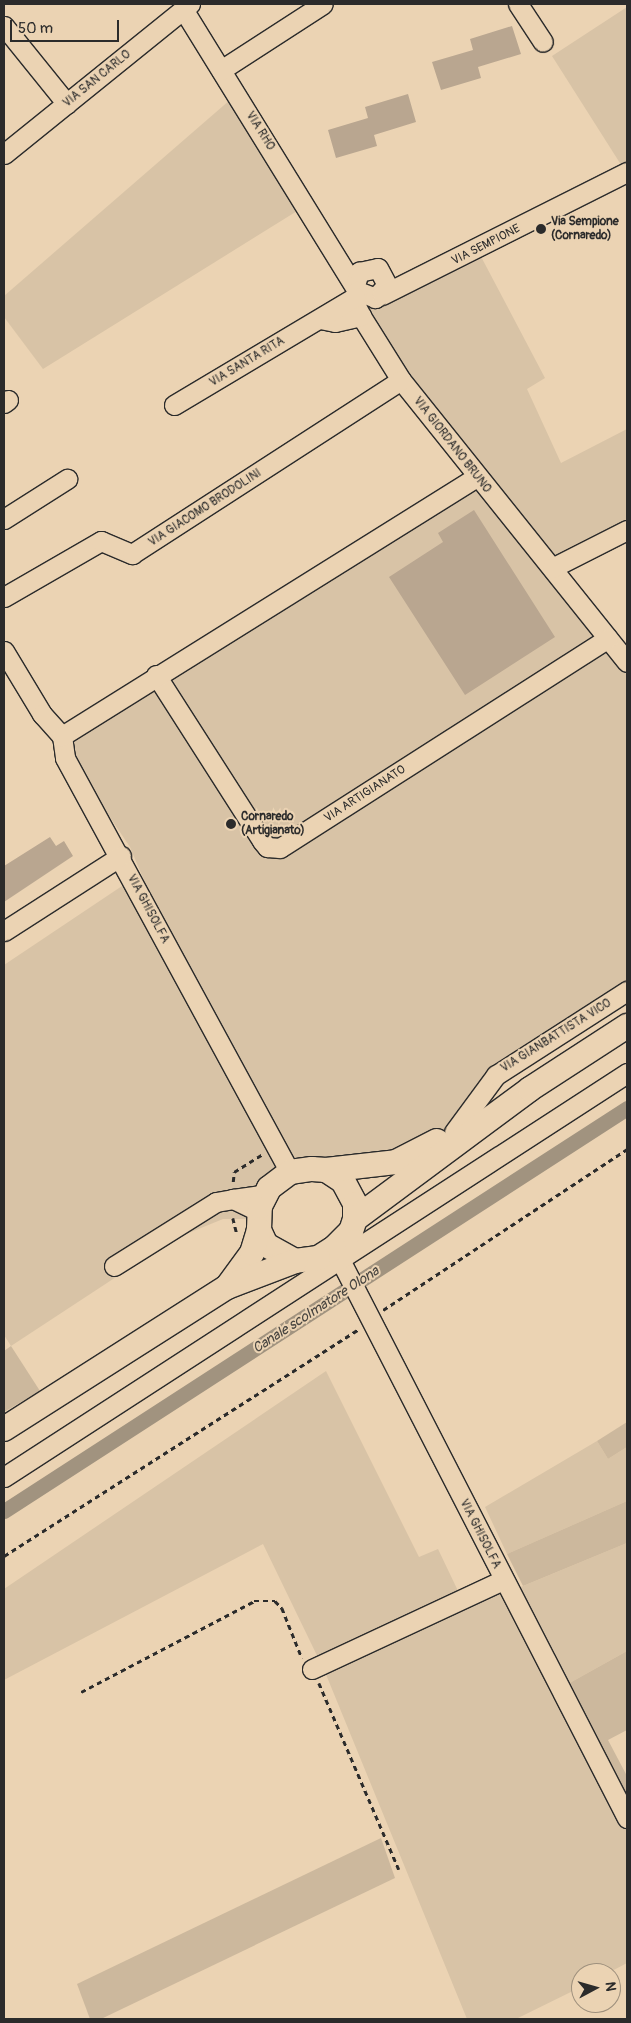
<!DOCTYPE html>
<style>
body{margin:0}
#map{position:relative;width:631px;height:2023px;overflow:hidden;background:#ebd3b3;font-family:Pangolin,sans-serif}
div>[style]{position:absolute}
.built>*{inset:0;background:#d8c3a6}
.green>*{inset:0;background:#ccb89d}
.canal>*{height:15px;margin:-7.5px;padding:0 7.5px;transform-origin:7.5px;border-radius:7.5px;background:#a1937f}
.building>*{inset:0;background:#b9a690}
.path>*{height:2.5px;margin-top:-1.25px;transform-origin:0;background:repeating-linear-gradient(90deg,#2b2b2b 0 5px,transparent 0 9px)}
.roads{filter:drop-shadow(1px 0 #2b2b2b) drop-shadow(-1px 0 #2b2b2b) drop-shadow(0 1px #2b2b2b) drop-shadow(0 -1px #2b2b2b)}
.minor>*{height:19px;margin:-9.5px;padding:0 9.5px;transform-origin:9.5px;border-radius:9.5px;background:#ebd3b3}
.major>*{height:24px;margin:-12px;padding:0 12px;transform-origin:12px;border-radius:12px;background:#ebd3b3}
.dots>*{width:14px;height:14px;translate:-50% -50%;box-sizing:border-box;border:2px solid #ebd3b3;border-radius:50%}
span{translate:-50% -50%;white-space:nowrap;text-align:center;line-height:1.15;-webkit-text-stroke:4px #ebd3b3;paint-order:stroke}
.street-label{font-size:12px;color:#2b2b2b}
.poi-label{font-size:12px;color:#2b2b2b;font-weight:700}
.left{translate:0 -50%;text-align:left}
.water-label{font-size:14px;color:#484540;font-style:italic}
.frame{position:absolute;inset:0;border:5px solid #2b2b2b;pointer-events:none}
.north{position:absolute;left:571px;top:1963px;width:50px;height:50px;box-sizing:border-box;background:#ebd3b3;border:1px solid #9e907d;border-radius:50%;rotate:84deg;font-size:14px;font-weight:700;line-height:20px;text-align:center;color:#2b2b2b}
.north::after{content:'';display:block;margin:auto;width:18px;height:22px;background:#2b2b2b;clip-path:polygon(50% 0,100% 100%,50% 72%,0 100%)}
.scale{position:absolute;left:10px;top:20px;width:109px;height:22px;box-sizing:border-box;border:2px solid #2b2b2b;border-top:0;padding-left:6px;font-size:15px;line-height:18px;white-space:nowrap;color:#2b2b2b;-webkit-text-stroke:4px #ebd3b3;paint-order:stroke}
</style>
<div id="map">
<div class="built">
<i style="clip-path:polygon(627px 7px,627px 170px,625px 171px,552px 56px)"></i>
<i style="clip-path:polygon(238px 93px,310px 203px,43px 369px,4px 317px,4px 296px)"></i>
<i style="clip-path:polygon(477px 249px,545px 378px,527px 389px,561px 463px,627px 429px,627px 530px,552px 568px,627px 662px,627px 991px,496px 1075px,454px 1132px,425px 1149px,290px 1172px,164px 928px,130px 847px,72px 761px,62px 736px,473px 470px,401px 380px,365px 308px)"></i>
<i style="clip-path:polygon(125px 884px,280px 1169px,249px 1219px,223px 1219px,174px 1239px,11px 1346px,4px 1335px,4px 965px)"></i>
<i style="clip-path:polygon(326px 1371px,419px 1557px,438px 1549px,459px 1593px,494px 1576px,504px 1594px,627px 1543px,627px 1651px,566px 1685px,627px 1802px,627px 1963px,608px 1973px,581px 1973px,581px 1987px,516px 2019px,467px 2019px,325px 1672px,263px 1544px,4px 1680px,4px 1589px)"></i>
<i style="clip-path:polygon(597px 1441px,608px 1459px,627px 1447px,627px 1501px,507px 1554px,485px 1507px)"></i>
</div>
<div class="green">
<i style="clip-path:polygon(11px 1346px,40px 1391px,4px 1412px,4px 1351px)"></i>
<i style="clip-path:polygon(627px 1422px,627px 1447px,608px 1459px,597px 1441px)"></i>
<i style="clip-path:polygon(627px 1501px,627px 1543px,523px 1586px,507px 1554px)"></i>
<i style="clip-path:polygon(627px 1651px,627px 1730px,608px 1740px,627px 1776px,627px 1802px,566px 1685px)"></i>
<i style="clip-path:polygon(381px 1838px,395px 1878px,101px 2019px,90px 2019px,77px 1984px)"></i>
</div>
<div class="canal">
<i style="left:4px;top:1511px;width:742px;rotate:-32.9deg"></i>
</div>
<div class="building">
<i style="clip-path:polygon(512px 26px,521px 54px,478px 67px,481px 78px,441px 90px,432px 62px,473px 50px,470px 39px)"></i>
<i style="clip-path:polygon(408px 94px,416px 122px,374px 135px,377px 146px,336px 158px,328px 130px,368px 118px,365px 107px)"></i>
<i style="clip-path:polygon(474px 510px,555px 637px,465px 695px,389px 577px,443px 542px,438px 533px)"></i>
<i style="clip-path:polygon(50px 837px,56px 846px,64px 841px,73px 856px,4px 902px,4px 866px)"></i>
</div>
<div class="path">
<i style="left:233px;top:1182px;width:10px;rotate:-84deg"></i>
<i style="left:234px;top:1172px;width:34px;rotate:-32deg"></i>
<i style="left:233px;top:1218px;width:16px;rotate:76deg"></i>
<i style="left:383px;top:1310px;width:292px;rotate:-33.4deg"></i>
<i style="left:4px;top:1556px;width:421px;rotate:-32.6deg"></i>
<i style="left:319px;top:1683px;width:203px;rotate:66.8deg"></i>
<i style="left:81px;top:1692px;width:195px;rotate:-27.7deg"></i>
<i style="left:254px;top:1601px;width:21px"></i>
<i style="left:275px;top:1601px;width:10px;rotate:45deg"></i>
<i style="left:282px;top:1608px;width:54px;rotate:68.2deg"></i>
</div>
<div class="roads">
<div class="minor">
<i style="left:518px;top:4px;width:45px;rotate:56.7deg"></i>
<i style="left:183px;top:9px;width:331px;rotate:58.3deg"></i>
<i style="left:357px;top:291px;width:20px;rotate:20deg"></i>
<i style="left:4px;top:26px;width:100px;rotate:51.1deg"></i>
<i style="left:221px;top:70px;width:121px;rotate:-32.9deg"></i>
<i style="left:4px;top:154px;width:239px;rotate:-38.9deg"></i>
<i style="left:355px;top:285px;width:14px;rotate:-73deg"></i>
<i style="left:359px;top:272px;width:19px;rotate:-12deg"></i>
<i style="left:378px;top:268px;width:19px;rotate:62deg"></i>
<i style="left:387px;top:285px;width:18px;rotate:133deg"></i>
<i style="left:357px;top:291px;width:13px;rotate:99deg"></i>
<i style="left:355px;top:304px;width:13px;rotate:63deg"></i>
<i style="left:361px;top:316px;width:75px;rotate:58deg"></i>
<i style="left:401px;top:380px;width:361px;rotate:51.3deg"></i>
<i style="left:382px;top:295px;width:274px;rotate:-26.7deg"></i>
<i style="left:320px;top:319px;width:15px;rotate:11deg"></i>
<i style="left:335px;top:322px;width:27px;rotate:-13deg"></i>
<i style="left:4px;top:403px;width:5px;rotate:-37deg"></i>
<i style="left:174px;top:405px;width:211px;rotate:-30.8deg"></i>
<i style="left:4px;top:519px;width:75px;rotate:-32.4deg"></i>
<i style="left:552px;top:568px;width:84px;rotate:-26.9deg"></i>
<i style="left:4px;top:597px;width:112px;rotate:-30deg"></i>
<i style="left:101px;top:541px;width:34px;rotate:23deg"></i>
<i style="left:132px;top:554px;width:320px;rotate:-32.9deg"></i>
<i style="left:4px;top:651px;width:74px;rotate:58.9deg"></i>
<i style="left:42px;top:714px;width:30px;rotate:48deg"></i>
<i style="left:62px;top:736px;width:22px;rotate:82deg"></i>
<i style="left:65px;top:758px;width:471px;rotate:61.5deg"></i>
<i style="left:156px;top:675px;width:197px;rotate:57.4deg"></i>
<i style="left:262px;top:841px;width:8px;rotate:50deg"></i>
<i style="left:267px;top:847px;width:13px;rotate:4deg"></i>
<i style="left:280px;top:848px;width:389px;rotate:-32.6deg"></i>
<i style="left:62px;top:736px;width:488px;rotate:-32deg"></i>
<i style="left:4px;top:931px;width:139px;rotate:-32.7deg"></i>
<i style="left:454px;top:1132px;width:71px;rotate:-53.6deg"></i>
<i style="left:496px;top:1075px;width:156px;rotate:-32.7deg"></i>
<i style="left:260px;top:1212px;width:30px;rotate:-154deg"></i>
<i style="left:233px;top:1199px;width:34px;rotate:-8deg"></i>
<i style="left:334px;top:1248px;width:641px;rotate:62.8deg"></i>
<i style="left:114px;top:1266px;width:120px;rotate:-32.1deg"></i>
<i style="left:216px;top:1202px;width:17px;rotate:-10deg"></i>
<i style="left:4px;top:1477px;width:743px;rotate:-32.96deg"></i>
<i style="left:312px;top:1669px;width:211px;rotate:-25deg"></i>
</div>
<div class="major">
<i style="left:312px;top:1169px;width:14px;rotate:4deg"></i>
<i style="left:326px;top:1170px;width:20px;rotate:33deg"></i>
<i style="left:343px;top:1181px;width:26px;rotate:62deg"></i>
<i style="left:355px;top:1204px;width:15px;rotate:90deg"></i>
<i style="left:355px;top:1219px;width:13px;rotate:108deg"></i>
<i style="left:351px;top:1231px;width:24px;rotate:135deg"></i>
<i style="left:334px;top:1248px;width:19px;rotate:148deg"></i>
<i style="left:318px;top:1258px;width:23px;rotate:173deg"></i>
<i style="left:295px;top:1261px;width:33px;rotate:-151deg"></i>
<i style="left:266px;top:1245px;width:17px;rotate:-115deg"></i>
<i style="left:259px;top:1230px;width:24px;rotate:-88deg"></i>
<i style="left:260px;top:1206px;width:20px;rotate:-63deg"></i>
<i style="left:269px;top:1188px;width:26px;rotate:-37deg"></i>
<i style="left:290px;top:1172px;width:22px;rotate:-8deg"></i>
<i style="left:326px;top:1170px;width:70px;rotate:-6.5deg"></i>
<i style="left:396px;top:1162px;width:46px;rotate:-27.1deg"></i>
<i style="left:355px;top:1219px;width:218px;rotate:-36.6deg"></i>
<i style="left:530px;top:1089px;width:116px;rotate:-33deg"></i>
<i style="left:227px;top:1287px;width:42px;rotate:-53.7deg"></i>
<i style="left:252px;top:1253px;width:24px;rotate:-73deg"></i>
<i style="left:4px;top:1429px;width:264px;rotate:-32.5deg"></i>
<i style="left:227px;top:1287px;width:73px;rotate:-20.9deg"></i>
</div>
</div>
<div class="dots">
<i style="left:541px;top:229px;background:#2b2b2b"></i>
<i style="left:231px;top:824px;background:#2b2b2b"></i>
</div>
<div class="street-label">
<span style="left:97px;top:79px;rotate:-39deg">VIA SAN CARLO</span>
<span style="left:260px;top:131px;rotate:58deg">VIA RHO</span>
<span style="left:486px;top:245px;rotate:-27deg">VIA SEMPIONE</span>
<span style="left:247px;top:362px;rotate:-31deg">VIA SANTA RITA</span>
<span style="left:452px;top:445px;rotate:52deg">VIA GIORDANO BRUNO</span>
<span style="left:205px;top:508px;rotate:-33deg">VIA GIACOMO BRODOLINI</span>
<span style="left:365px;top:794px;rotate:-33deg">VIA ARTIGIANATO</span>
<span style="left:148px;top:909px;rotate:62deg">VIA GHISOLFA</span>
<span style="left:556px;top:1036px;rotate:-32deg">VIA GIANBATTISTA VICO</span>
<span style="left:480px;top:1534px;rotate:63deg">VIA GHISOLFA</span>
</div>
<div class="poi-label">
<span class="left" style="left:551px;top:229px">Via Sempione<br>(Cornaredo)</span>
<span class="left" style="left:241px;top:824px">Cornaredo<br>(Artigianato)</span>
</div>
<div class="water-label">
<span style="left:316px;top:1310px;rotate:-33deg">Canale scolmatore Olona</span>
</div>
<div class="frame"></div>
<div class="north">N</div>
<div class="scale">50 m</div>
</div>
